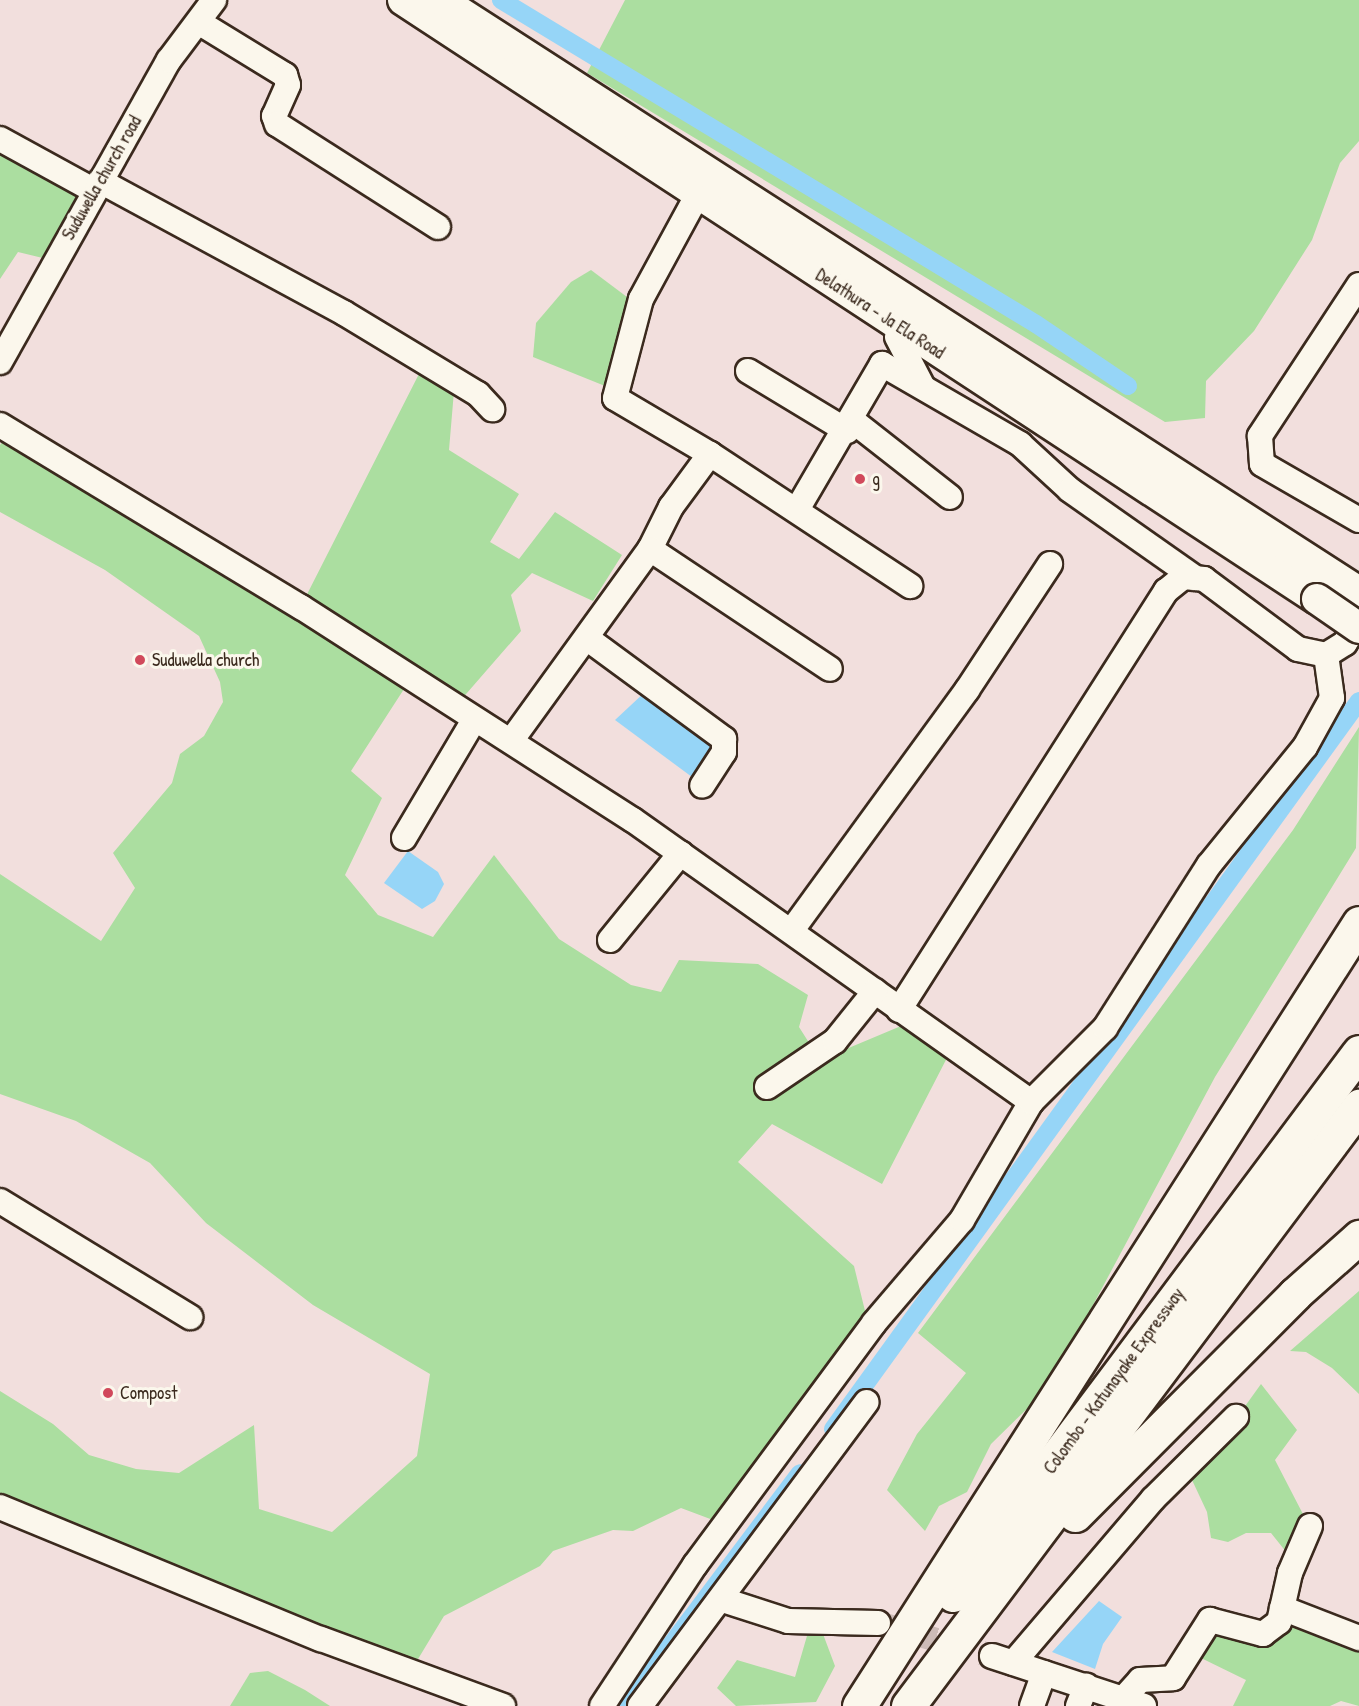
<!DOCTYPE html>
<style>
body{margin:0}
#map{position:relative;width:1359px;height:1706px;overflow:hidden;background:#f2dfdd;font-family:"Patrick Hand",sans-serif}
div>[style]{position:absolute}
.green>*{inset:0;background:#abdea0}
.water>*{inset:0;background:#96d5f7}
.canal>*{height:18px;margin:-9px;padding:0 9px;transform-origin:9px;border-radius:9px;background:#96d5f7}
.minor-tunnel>*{height:24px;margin-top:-12px;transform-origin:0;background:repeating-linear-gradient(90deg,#cdbbb7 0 24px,transparent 0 36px)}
.roads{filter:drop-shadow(2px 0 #3b2a1e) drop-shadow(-2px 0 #3b2a1e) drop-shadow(0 2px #3b2a1e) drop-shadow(0 -2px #3b2a1e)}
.minor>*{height:24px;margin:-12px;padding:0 12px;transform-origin:12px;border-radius:12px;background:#fbf7ec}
.major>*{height:30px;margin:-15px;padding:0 15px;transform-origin:15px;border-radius:15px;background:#fbf7ec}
.highway>*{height:33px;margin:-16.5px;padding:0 16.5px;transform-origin:16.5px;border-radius:16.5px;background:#fbf7ec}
.bridges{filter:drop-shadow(2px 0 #3b2a1e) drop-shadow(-2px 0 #3b2a1e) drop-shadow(0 2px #3b2a1e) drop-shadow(0 -2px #3b2a1e)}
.major-bridge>*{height:30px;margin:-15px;padding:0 15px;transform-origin:15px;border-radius:15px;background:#fbf7ec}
.dots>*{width:16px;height:16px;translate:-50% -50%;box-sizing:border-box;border:3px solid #fbf7ec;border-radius:50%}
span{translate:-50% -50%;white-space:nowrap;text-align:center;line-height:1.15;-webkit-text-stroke:6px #fbf7ec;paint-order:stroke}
.street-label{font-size:18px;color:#3b2a1e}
.poi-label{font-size:18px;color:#3b2a1e}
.left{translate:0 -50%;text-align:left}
</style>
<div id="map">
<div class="green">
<i style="clip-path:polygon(625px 0,1359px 0,1359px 141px,1340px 163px,1312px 240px,1254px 331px,1206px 381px,1205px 418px,1165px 422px,587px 73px)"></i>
<i style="clip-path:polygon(0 145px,86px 196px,51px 260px,18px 252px,0 279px)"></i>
<i style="clip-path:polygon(591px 270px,651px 315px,610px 388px,533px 357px,536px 323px,571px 282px)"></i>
<i style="clip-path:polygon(422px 368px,454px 391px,449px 450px,519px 494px,490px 542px,519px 559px,555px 512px,622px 555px,593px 601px,532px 573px,511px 595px,521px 631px,460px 701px,415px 672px,351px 771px,382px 798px,345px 875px,378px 915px,433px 937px,494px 855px,559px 939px,631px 985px,661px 992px,679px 960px,758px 964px,808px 995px,799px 1027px,820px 1060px,901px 1026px,949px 1054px,882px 1184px,772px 1124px,738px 1162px,854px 1266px,867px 1319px,713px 1520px,681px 1508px,633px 1531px,613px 1530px,553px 1551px,540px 1566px,444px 1616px,412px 1669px,0 1502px,0 1391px,53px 1424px,89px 1455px,136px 1469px,179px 1473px,254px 1425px,259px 1509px,332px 1532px,417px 1456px,430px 1374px,313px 1305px,206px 1223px,150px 1163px,76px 1121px,0 1094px,0 874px,101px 941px,135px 888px,113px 853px,172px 783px,180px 754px,204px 736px,223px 702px,220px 682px,199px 636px,105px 570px,0 512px,0 445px,3px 441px,85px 486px,296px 616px)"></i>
<i style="clip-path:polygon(1359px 727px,1356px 848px,1215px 1077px,1063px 1361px,1035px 1401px,991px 1444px,967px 1492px,939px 1506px,925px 1531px,887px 1490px,917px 1434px,966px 1373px,918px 1333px,1293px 830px)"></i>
<i style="clip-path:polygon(1359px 1291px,1359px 1394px,1332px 1368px,1306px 1352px,1290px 1351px)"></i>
<i style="clip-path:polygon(1261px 1384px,1297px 1430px,1275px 1460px,1305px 1518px,1287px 1553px,1271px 1533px,1246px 1533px,1228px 1542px,1211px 1538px,1207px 1512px,1192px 1480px)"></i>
<i style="clip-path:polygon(1290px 1620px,1359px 1644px,1359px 1706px,1341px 1701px,1330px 1706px,1233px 1706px,1246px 1680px,1201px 1658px,1210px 1631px)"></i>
<i style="clip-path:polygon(809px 1629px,823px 1634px,835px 1666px,816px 1702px,736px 1706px,717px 1688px,737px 1660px,795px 1677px)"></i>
<i style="clip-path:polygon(268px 1671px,305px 1690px,330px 1706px,230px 1706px,250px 1673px)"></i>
</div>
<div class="water">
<i style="clip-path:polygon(645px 692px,715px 746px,705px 768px,692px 777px,615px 720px)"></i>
<i style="clip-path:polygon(408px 851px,438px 872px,444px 884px,435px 901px,422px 909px,384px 883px)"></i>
<i style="clip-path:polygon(1099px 1601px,1122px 1617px,1103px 1644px,1095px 1669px,1052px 1652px)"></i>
</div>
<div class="canal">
<i style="left:501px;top:0;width:625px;rotate:31.2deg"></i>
<i style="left:1036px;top:324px;width:111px;rotate:34deg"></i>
<i style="left:833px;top:1429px;width:898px;rotate:-54.15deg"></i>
<i style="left:625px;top:1706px;width:291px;rotate:-53.1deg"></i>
</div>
<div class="minor-tunnel">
<i style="left:878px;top:1623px;width:119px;rotate:16.1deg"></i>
</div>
<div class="roads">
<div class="minor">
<i style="left:200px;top:23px;width:100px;rotate:31.5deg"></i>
<i style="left:285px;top:75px;width:10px;rotate:73deg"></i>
<i style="left:288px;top:85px;width:34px;rotate:114deg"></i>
<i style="left:274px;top:116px;width:9px;rotate:69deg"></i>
<i style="left:277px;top:124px;width:191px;rotate:32.6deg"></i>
<i style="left:0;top:139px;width:106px;rotate:28.7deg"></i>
<i style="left:100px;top:181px;width:277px;rotate:28.4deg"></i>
<i style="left:344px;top:313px;width:157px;rotate:31.2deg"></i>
<i style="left:478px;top:394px;width:21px;rotate:47deg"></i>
<i style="left:1359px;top:285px;width:181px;rotate:123.3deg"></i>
<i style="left:1260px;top:436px;width:28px;rotate:86deg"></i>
<i style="left:1262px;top:464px;width:112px;rotate:30deg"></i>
<i style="left:897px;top:337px;width:56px;rotate:62.5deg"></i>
<i style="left:0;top:362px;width:346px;rotate:-60.8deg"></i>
<i style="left:169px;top:60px;width:75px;rotate:-53.1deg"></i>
<i style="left:748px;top:371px;width:116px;rotate:31.2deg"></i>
<i style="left:853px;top:421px;width:123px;rotate:38.1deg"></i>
<i style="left:0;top:425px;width:352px;rotate:31.2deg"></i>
<i style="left:301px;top:607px;width:394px;rotate:32.7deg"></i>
<i style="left:633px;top:820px;width:488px;rotate:35.3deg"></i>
<i style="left:710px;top:454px;width:240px;rotate:33.4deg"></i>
<i style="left:798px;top:508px;width:167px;rotate:-59.7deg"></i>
<i style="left:882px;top:364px;width:160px;rotate:30.1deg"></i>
<i style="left:1020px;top:444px;width:68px;rotate:42.6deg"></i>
<i style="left:1070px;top:490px;width:153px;rotate:35.1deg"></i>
<i style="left:650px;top:549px;width:47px;rotate:-63.4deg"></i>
<i style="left:671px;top:507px;width:66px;rotate:-53.7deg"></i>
<i style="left:710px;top:454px;width:110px;rotate:-149.5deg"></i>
<i style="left:615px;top:398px;width:102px;rotate:-75.3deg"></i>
<i style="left:641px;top:299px;width:122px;rotate:-61.5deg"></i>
<i style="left:588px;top:639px;width:169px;rotate:36.3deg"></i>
<i style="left:724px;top:739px;width:13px;rotate:90deg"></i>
<i style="left:724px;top:752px;width:40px;rotate:122.9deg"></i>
<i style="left:511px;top:741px;width:237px;rotate:-54.1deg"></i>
<i style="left:650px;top:549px;width:216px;rotate:33.7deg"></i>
<i style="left:404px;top:838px;width:135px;rotate:-59.3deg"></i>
<i style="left:792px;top:930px;width:297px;rotate:-53.9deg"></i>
<i style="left:967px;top:690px;width:151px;rotate:-56.6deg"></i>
<i style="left:610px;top:940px;width:112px;rotate:-50.8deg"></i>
<i style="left:899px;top:1010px;width:497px;rotate:-57.5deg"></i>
<i style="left:1166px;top:591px;width:22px;rotate:-39deg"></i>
<i style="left:1183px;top:577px;width:21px;rotate:5deg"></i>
<i style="left:1204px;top:579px;width:117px;rotate:36.7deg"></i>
<i style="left:1298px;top:649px;width:29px;rotate:12deg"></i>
<i style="left:1326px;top:655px;width:22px;rotate:-32deg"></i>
<i style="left:1345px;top:643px;width:27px;rotate:-59deg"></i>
<i style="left:767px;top:1087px;width:82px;rotate:-34.1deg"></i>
<i style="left:835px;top:1041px;width:64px;rotate:-51.3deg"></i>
<i style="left:0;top:1201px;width:223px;rotate:31.4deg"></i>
<i style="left:0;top:1507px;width:347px;rotate:22.4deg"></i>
<i style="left:321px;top:1639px;width:194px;rotate:20.2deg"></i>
<i style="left:723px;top:1600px;width:68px;rotate:17.9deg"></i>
<i style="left:788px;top:1621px;width:90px;rotate:1.3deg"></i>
<i style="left:1282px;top:1608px;width:83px;rotate:21.3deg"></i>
<i style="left:992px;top:1656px;width:160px;rotate:18.2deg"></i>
<i style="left:1013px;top:1663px;width:216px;rotate:-49.5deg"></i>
<i style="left:1153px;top:1499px;width:117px;rotate:-44.7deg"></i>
<i style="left:1123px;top:1699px;width:25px;rotate:-48deg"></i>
<i style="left:1140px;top:1680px;width:33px;rotate:-3deg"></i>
<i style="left:1173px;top:1678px;width:69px;rotate:-57.5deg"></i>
<i style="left:1210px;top:1620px;width:55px;rotate:14.8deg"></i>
<i style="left:1263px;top:1634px;width:20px;rotate:-37deg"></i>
<i style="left:1279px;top:1622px;width:50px;rotate:-77.3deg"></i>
<i style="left:1290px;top:1573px;width:51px;rotate:-66.9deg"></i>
<i style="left:602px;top:1706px;width:169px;rotate:-56.6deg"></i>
<i style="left:695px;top:1565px;width:301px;rotate:-53.5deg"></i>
<i style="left:874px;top:1323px;width:135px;rotate:-49.5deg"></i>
<i style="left:962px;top:1220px;width:137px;rotate:-59.7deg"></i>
<i style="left:1031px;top:1102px;width:105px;rotate:-45deg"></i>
<i style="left:1105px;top:1028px;width:193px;rotate:-57.5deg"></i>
<i style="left:1209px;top:865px;width:152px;rotate:-50.9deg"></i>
<i style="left:1305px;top:747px;width:56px;rotate:-61.1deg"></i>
<i style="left:1332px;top:698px;width:43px;rotate:-97.9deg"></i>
<i style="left:640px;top:1706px;width:379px;rotate:-53.3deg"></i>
<i style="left:1032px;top:1706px;width:35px;rotate:-70deg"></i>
<i style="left:1078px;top:1706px;width:22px;rotate:-68deg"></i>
</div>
<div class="major">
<i style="left:403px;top:0;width:1093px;rotate:33.24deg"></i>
<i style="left:441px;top:0;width:1092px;rotate:32.82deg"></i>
</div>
<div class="highway">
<i style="left:1075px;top:1515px;width:312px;rotate:-45.1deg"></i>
<i style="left:1295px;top:1294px;width:86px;rotate:-41.7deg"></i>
<i style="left:953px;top:1595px;width:678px;rotate:-53.21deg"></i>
<i style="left:859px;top:1706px;width:929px;rotate:-57.44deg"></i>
<i style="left:908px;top:1706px;width:751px;rotate:-53.07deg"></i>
</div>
</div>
<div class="bridges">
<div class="major-bridge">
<i style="left:1317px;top:599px;width:51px;rotate:34.6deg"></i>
</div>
</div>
<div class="dots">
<i style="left:860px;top:479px;background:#d1495b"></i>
<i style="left:140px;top:660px;background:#d1495b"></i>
<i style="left:108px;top:1393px;background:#d1495b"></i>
</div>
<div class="street-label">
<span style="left:102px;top:178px;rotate:-60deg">Suduwella church road</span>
<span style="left:880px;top:314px;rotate:33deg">Delathura - Ja Ela Road</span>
<span style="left:1114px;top:1381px;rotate:-54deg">Colombo - Katunayake Expressway</span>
</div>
<div class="poi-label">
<span class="left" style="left:872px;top:479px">g</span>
<span class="left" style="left:152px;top:660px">Suduwella church</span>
<span class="left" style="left:120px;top:1393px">Compost</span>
</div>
</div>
